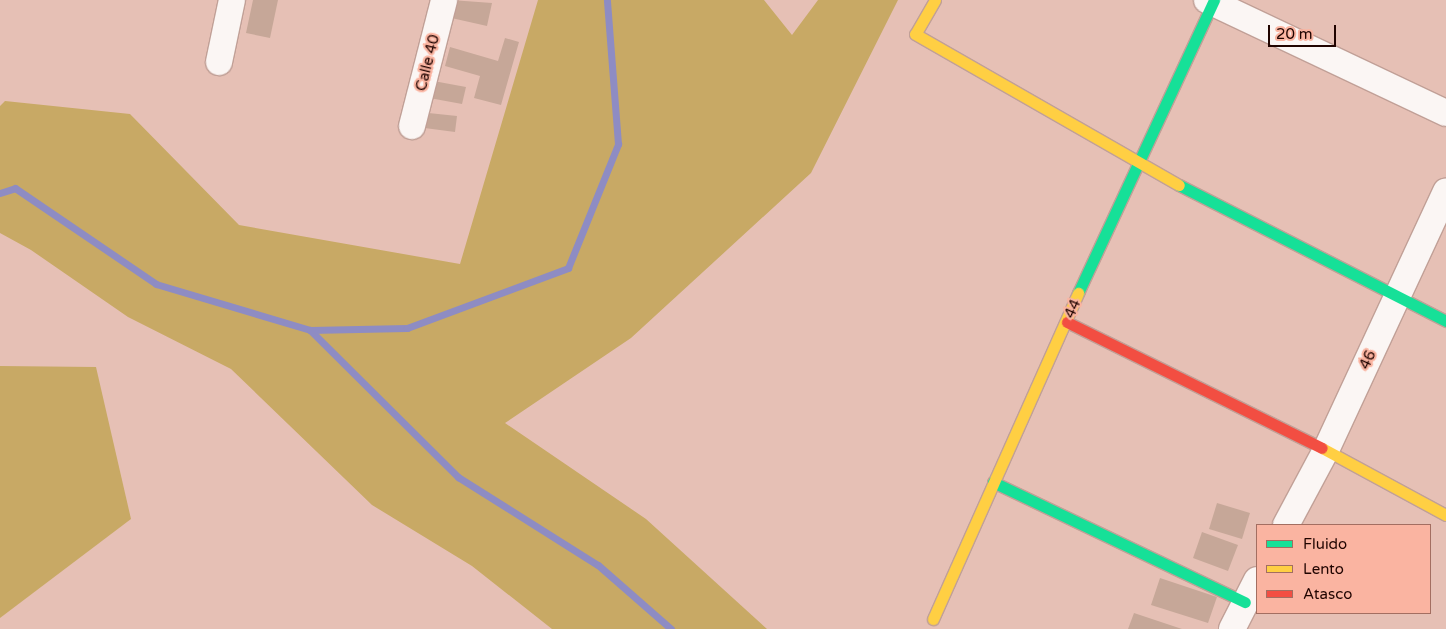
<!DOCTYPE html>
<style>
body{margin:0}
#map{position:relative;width:1446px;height:629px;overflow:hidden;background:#e6c0b5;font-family:"Varela Round",sans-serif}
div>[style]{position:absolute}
.forest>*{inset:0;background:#c8a965}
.stream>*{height:7px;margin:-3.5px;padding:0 3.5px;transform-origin:3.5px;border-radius:3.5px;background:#8e8cc3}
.building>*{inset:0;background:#c6a798}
.roads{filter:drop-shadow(1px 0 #c1a097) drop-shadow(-1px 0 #c1a097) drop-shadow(0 1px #c1a097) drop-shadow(0 -1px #c1a097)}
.street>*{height:26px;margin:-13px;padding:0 13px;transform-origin:13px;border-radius:13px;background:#fbf6f4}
.fast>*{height:11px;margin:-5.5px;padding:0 5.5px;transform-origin:5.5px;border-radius:5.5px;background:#16e098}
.slow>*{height:11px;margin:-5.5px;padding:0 5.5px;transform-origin:5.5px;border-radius:5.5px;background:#ffcf43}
.jam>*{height:11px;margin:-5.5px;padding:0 5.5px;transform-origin:5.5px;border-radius:5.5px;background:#f24e42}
span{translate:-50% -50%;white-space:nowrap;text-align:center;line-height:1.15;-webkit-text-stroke:4.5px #fab4a1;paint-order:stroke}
.street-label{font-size:15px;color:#200400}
.legend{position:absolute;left:1256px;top:524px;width:175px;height:90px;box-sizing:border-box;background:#fab4a1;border:1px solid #a36e61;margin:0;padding:6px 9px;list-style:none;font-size:15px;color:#200400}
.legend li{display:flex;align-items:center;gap:10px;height:25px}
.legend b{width:25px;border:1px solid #a36e61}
.scale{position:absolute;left:1268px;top:25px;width:68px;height:22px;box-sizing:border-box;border:2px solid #200400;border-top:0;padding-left:6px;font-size:15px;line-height:18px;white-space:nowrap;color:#200400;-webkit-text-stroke:4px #fab4a1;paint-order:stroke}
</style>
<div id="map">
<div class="forest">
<i style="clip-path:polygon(538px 0,764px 0,792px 35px,818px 0,898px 0,811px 173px,631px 338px,505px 423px,646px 519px,767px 629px,552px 629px,472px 566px,372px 505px,231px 369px,128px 317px,31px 250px,0 233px,0 106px,5px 101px,130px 114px,239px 225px,460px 264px)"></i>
<i style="clip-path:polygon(0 366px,96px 367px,131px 519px,0 618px)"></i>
</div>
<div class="stream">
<i style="left:0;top:193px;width:16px;rotate:-18deg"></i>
<i style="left:15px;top:188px;width:171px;rotate:34.2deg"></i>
<i style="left:156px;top:284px;width:161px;rotate:16.6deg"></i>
<i style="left:310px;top:330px;width:97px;rotate:-1.2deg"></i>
<i style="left:407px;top:328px;width:172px;rotate:-20.4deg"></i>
<i style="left:568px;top:268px;width:134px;rotate:-68deg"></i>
<i style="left:618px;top:144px;width:144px;rotate:-94.4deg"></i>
<i style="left:310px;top:330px;width:209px;rotate:44.8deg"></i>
<i style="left:458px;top:477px;width:165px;rotate:32.2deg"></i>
<i style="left:598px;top:565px;width:97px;rotate:41.2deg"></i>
</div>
<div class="building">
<i style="clip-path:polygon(253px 0,278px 0,270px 38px,246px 33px)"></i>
<i style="clip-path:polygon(451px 0,492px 3px,487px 26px,447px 17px)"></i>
<i style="clip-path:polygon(505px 38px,519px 42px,501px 105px,474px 98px,480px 76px,445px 66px,450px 47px,498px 61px)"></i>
<i style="clip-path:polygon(428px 80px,466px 87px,462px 104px,424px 97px)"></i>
<i style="clip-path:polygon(419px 112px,457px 116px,455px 132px,417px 127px)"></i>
<i style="clip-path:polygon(1217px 503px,1250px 513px,1242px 539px,1209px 529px)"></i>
<i style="clip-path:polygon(1202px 532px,1238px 545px,1228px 571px,1193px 558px)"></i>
<i style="clip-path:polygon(1160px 578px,1217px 597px,1208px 623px,1151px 605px)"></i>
<i style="clip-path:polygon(1134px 613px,1182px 629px,1128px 629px)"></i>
</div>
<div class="roads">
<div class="street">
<i style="left:1207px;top:0;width:264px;rotate:25.3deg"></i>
<i style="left:219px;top:62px;width:63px;rotate:-78.2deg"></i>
<i style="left:412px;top:126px;width:130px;rotate:-75.7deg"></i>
<i style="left:1286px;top:525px;width:85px;rotate:-61.9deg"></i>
<i style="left:1326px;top:450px;width:285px;rotate:-65.1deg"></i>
<i style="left:1232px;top:629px;width:55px;rotate:-63deg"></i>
</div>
<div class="fast">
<i style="left:1179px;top:185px;width:300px;rotate:27deg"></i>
<i style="left:1078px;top:293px;width:323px;rotate:-65.1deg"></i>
<i style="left:993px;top:482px;width:279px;rotate:25.5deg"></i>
</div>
<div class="slow">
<i style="left:935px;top:0;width:39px;rotate:120deg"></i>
<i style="left:915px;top:34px;width:304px;rotate:29.8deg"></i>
<i style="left:1322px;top:448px;width:141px;rotate:28.4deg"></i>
<i style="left:933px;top:619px;width:357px;rotate:-66deg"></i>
</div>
<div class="jam">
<i style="left:1067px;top:322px;width:284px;rotate:26.3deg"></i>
</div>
</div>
<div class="street-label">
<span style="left:428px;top:63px;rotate:-76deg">Calle 40</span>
<span style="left:1073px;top:309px;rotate:-66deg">44</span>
<span style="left:1368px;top:360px;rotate:-65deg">46</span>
</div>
<ul class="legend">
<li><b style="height:6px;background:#16e098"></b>Fluido</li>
<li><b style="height:6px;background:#ffcf43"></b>Lento</li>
<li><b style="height:6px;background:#f24e42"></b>Atasco</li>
</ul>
<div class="scale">20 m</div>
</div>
